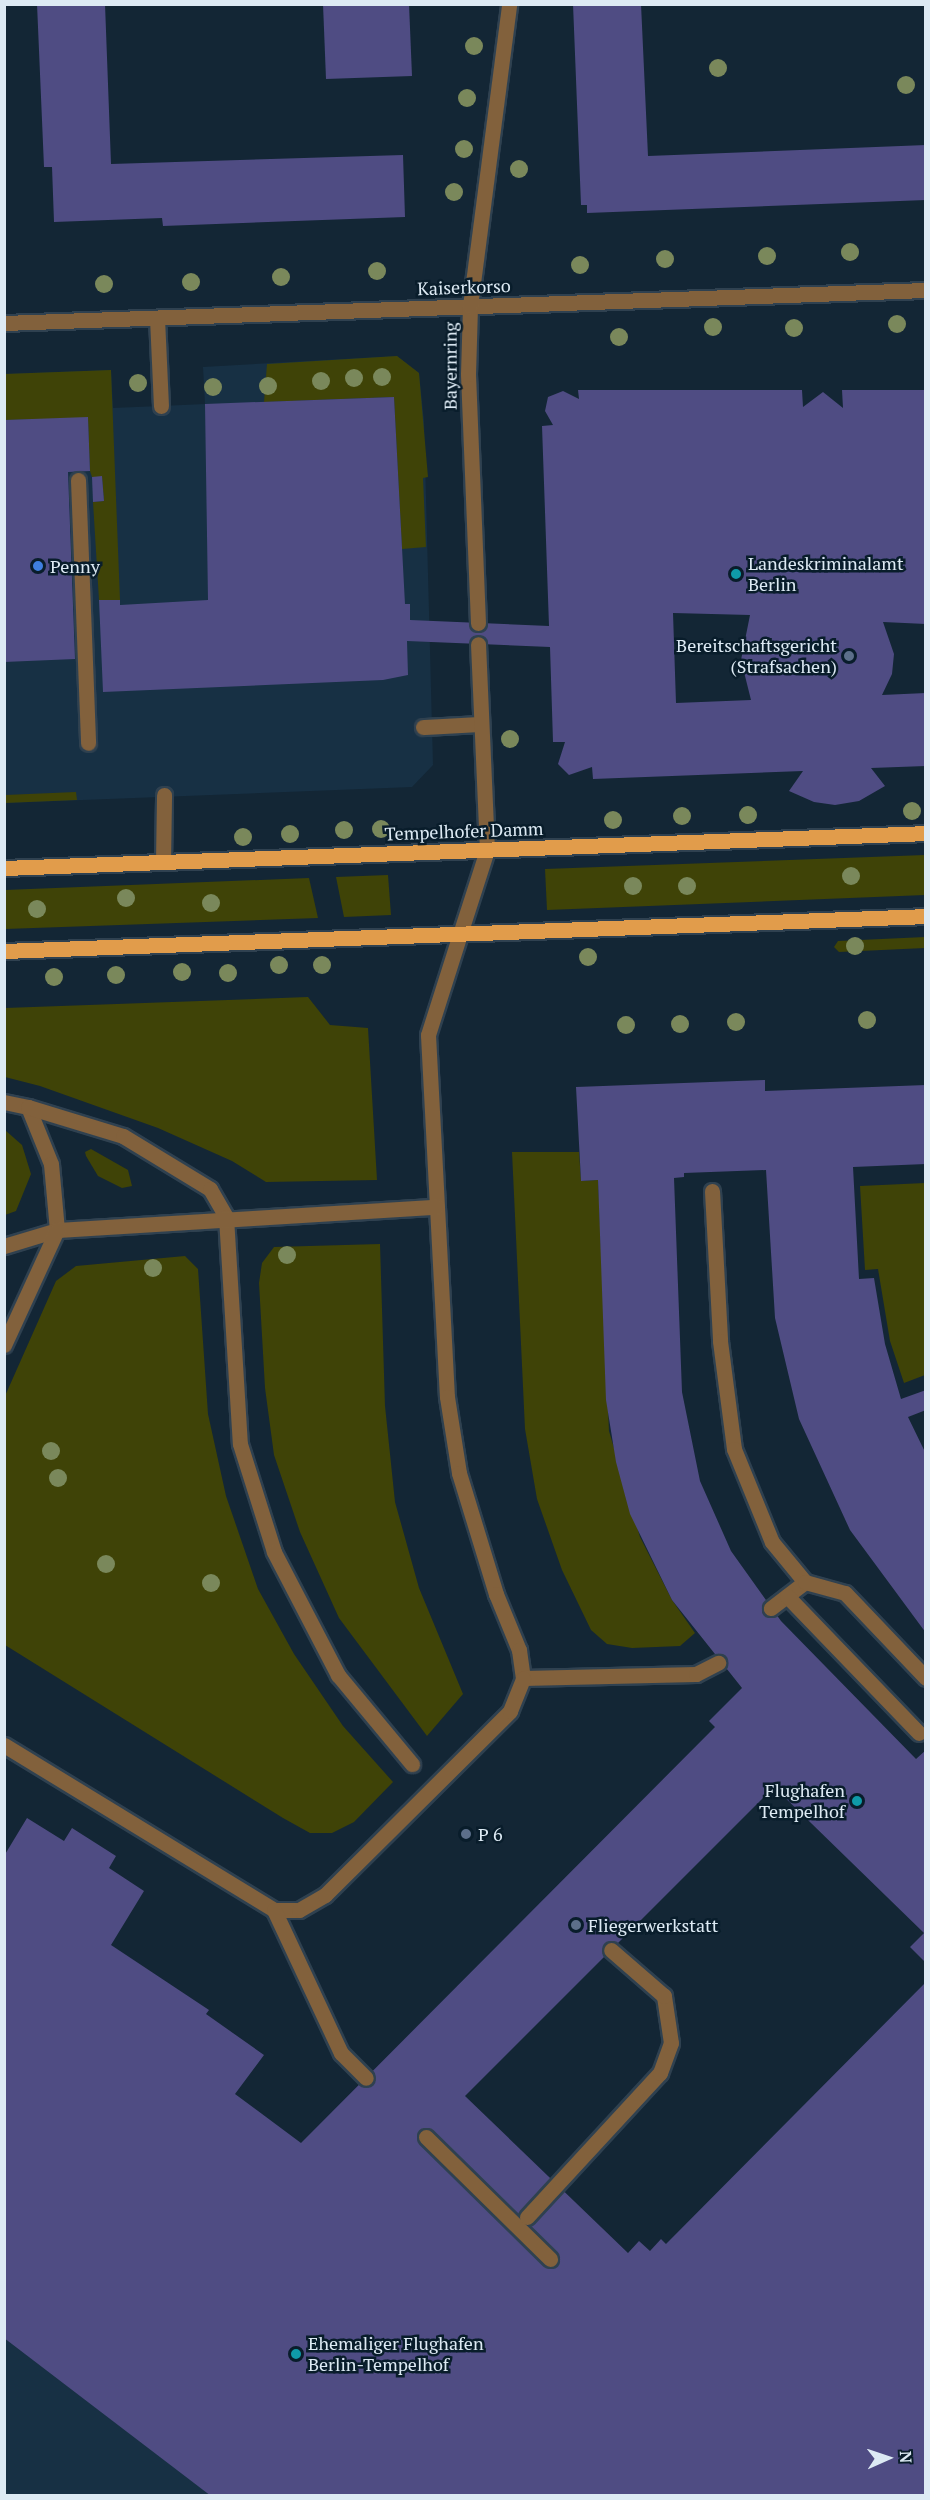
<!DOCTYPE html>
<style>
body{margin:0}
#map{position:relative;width:930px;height:2500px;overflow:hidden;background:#132635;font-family:"PT Serif",serif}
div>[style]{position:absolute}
.built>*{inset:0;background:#173044}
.green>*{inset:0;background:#3f4307}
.building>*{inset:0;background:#4f4c83}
.roads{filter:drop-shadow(2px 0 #2f4150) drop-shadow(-2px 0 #2f4150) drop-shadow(0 2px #2f4150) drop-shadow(0 -2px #2f4150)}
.service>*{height:15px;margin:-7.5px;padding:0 7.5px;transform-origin:7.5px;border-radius:7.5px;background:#82613c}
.minor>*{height:15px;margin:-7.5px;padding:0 7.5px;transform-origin:7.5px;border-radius:7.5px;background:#82613c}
.primary>*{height:15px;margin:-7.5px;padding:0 7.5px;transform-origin:7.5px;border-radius:7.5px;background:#e19c4b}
.trees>*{width:18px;height:18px;margin:-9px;border-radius:50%;background:#7a885b}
.dots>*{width:16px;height:16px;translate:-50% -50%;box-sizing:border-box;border:3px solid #091d2b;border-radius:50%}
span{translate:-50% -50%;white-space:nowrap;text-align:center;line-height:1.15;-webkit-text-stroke:5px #091d2b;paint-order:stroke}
.street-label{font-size:18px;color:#ddeaf4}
.poi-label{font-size:18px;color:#ddeaf4}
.left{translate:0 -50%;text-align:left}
.right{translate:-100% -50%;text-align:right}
.frame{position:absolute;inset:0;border:6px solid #ddeaf4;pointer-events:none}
.north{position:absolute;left:858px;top:2428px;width:60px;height:60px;-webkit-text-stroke:4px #091d2b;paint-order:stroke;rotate:87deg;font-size:16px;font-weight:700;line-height:24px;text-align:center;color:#ddeaf4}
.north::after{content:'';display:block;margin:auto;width:21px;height:27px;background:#ddeaf4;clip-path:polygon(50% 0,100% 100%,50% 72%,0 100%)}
</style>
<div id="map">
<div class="built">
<i style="clip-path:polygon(397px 356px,419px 373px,424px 421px,433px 765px,412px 787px,5px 803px,4px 374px,111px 370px,113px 408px,161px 406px,205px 404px,203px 367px)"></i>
<i style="clip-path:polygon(4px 2338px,211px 2495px,5px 2495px)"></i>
</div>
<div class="green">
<i style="clip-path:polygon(397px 356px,419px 373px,428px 477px,423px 478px,426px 547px,402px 549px,394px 397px,264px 402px,267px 364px)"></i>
<i style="clip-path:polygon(111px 370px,120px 600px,99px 600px,93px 502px,104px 501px,102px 477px,92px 477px,90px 471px,88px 418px,5px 420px,4px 374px)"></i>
<i style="clip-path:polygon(76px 792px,77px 800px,5px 803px,5px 795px)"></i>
<i style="clip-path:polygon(925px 855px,925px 895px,547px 910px,545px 869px)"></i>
<i style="clip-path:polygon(388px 875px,391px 915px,344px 917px,336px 877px)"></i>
<i style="clip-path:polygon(309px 878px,318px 918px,5px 929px,5px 890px)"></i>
<i style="clip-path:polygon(925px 937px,925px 948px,839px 952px,834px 947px,838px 941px)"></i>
<i style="clip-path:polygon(308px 997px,330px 1025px,368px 1028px,377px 1180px,266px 1182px,232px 1161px,158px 1128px,40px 1086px,5px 1077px,5px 1008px)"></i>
<i style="clip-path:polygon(5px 1130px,22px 1145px,31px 1174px,16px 1211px,5px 1215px)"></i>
<i style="clip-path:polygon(91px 1149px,128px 1170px,132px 1186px,122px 1188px,98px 1176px,86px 1156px,85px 1152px)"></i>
<i style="clip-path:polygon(512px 1152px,579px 1152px,581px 1181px,598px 1180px,609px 1431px,640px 1537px,672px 1600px,695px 1633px,680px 1646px,632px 1648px,607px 1644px,591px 1630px,562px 1570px,537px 1499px,525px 1429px)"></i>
<i style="clip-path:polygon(925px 1183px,925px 1375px,904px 1383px,890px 1341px,878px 1269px,865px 1270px,860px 1186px)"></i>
<i style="clip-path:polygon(380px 1244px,385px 1406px,395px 1502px,419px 1588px,463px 1694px,427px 1736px,339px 1618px,300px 1532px,274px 1455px,265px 1388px,259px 1283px,262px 1263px,274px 1247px)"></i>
<i style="clip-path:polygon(185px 1256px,198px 1269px,208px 1414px,226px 1496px,258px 1589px,294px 1654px,343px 1726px,393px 1782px,354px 1822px,332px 1833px,310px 1833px,283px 1818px,5px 1645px,5px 1396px,56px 1281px,76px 1266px)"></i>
</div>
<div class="building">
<i style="clip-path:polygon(37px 4px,105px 4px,111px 164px,403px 155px,405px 217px,163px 226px,162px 218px,54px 222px,52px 167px,44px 167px)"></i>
<i style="clip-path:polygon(323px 4px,409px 4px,412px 76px,326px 79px)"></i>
<i style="clip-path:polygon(573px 4px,641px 4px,648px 156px,926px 145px,926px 200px,587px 213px,587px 205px,581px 205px)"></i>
<i style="clip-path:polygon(evenodd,578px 390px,802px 390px,803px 407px,823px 392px,843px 408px,842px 390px,926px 390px,926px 624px,883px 622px,894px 654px,892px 674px,882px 695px,926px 693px,926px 766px,871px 768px,885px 786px,859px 801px,835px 805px,814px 802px,789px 791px,803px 771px,593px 779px,592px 767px,569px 775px,558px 764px,565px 742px,553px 742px,550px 647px,407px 641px,408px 675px,383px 680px,103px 692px,99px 600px,120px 600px,120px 605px,208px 600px,205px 404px,394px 397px,405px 604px,410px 604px,410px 620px,549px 626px,542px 426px,553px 425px,545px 411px,548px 397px,563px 391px,579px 399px,578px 390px,673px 613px,750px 615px,741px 660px,751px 700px,676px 703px,673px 613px)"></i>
<i style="clip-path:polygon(88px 417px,90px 471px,68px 472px,75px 659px,4px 662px,4px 420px)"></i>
<i style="clip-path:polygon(102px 476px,104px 501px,93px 502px,92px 477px)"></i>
<i style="clip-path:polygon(765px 1080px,765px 1091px,926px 1085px,926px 1164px,853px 1167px,859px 1279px,874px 1278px,885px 1344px,901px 1399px,926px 1390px,926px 1410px,908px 1417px,926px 1454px,926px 1633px,850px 1530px,799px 1419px,775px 1318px,766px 1170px,684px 1173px,684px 1177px,674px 1178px,682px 1392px,700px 1481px,731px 1551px,781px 1621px,916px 1759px,926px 1750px,926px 1963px,910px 1947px,924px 1933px,774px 1787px,465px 2096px,628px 2253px,639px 2241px,650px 2251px,661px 2239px,666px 2244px,926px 1982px,926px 2496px,211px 2496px,4px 2338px,4px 1856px,27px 1818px,64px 1841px,72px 1828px,116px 1856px,109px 1868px,144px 1891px,111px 1945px,209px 2010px,206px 2014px,264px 2055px,235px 2094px,301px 2143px,715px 1727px,709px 1721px,742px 1688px,672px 1600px,630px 1514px,616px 1462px,606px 1400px,598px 1180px,581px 1181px,576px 1087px)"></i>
</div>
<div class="roads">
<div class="service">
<i style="left:157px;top:318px;width:88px;rotate:87.4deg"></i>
<i style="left:78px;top:480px;width:263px;rotate:87.8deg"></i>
<i style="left:423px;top:727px;width:58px;rotate:-3deg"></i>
<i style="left:163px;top:862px;width:67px;rotate:-89.1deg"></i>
<i style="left:460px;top:934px;width:106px;rotate:107.6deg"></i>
<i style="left:428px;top:1035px;width:362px;rotate:87deg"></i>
<i style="left:447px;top:1397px;width:77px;rotate:81deg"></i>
<i style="left:459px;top:1473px;width:127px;rotate:73deg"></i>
<i style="left:496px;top:1594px;width:61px;rotate:67.7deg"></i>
<i style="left:519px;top:1650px;width:28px;rotate:82deg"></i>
<i style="left:523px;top:1678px;width:173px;rotate:-1.3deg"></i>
<i style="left:696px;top:1674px;width:25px;rotate:-27deg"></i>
<i style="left:4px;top:1102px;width:25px;rotate:12deg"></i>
<i style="left:28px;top:1107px;width:61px;rotate:68deg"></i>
<i style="left:51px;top:1164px;width:66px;rotate:84.8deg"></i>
<i style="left:28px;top:1107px;width:99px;rotate:17deg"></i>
<i style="left:123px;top:1136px;width:102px;rotate:31.3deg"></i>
<i style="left:210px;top:1189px;width:32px;rotate:60deg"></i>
<i style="left:226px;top:1217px;width:227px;rotate:86.5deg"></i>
<i style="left:240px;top:1444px;width:113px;rotate:72.5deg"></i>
<i style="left:274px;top:1552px;width:139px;rotate:62.5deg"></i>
<i style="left:338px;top:1675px;width:116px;rotate:50.3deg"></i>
<i style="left:712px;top:1191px;width:150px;rotate:86.9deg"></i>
<i style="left:720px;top:1341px;width:109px;rotate:82.6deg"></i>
<i style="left:734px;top:1449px;width:100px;rotate:67.8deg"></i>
<i style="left:772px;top:1542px;width:52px;rotate:50.5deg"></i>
<i style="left:805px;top:1582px;width:43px;rotate:142.6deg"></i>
<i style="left:4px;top:1246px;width:55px;rotate:-16.8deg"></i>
<i style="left:57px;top:1230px;width:380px;rotate:-3.5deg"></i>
<i style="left:4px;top:1345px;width:127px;rotate:-65.3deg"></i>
<i style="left:805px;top:1582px;width:41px;rotate:15.4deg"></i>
<i style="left:845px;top:1593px;width:117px;rotate:46.4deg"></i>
<i style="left:787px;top:1596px;width:190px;rotate:46.1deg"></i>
<i style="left:4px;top:1745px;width:316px;rotate:31.4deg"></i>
<i style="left:274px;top:1910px;width:25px"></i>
<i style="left:299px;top:1910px;width:30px;rotate:-30deg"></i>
<i style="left:325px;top:1895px;width:261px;rotate:-44.8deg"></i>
<i style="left:510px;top:1711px;width:35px;rotate:-68deg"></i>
<i style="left:274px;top:1910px;width:158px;rotate:64.9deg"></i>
<i style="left:341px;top:2053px;width:35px;rotate:45deg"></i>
<i style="left:426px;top:2137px;width:174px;rotate:44.5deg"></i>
<i style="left:527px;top:2217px;width:196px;rotate:-47.3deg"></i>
<i style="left:660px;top:2073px;width:32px;rotate:-70deg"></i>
<i style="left:671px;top:2043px;width:48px;rotate:-98.5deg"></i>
<i style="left:664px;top:1996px;width:70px;rotate:-139deg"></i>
</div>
<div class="minor">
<i style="left:4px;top:323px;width:923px;rotate:-2.05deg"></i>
<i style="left:478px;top:623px;width:249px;rotate:-92.3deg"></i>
<i style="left:468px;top:374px;width:68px;rotate:-88.3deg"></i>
<i style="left:470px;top:306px;width:305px;rotate:-82.6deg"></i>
<i style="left:460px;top:934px;width:88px;rotate:-72.2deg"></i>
<i style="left:487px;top:850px;width:206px;rotate:-92.5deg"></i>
</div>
<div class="primary">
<i style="left:4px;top:868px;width:923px;rotate:-2.17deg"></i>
<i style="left:4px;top:951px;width:923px;rotate:-2.17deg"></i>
</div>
</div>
<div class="trees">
<i style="left:474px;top:46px"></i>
<i style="left:718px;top:68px"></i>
<i style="left:906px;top:85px"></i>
<i style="left:467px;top:98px"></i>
<i style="left:464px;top:149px"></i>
<i style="left:519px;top:169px"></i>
<i style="left:454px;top:192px"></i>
<i style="left:850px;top:252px"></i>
<i style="left:767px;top:256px"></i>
<i style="left:665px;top:259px"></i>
<i style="left:580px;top:265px"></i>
<i style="left:377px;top:271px"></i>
<i style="left:281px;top:277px"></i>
<i style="left:191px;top:282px"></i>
<i style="left:104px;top:284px"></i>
<i style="left:897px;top:324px"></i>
<i style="left:713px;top:327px"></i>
<i style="left:794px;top:328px"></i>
<i style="left:619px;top:337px"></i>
<i style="left:382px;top:377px"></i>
<i style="left:354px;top:378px"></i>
<i style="left:321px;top:381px"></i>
<i style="left:138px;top:383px"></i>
<i style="left:268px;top:386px"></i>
<i style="left:213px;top:387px"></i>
<i style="left:510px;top:739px"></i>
<i style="left:912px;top:811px"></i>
<i style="left:748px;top:815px"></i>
<i style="left:682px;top:816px"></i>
<i style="left:613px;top:820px"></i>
<i style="left:381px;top:829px"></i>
<i style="left:344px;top:830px"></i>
<i style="left:290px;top:834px"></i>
<i style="left:243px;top:837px"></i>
<i style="left:851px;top:876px"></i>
<i style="left:633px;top:886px"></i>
<i style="left:687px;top:886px"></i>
<i style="left:126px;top:898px"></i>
<i style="left:211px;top:903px"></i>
<i style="left:37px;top:909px"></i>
<i style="left:855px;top:946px"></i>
<i style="left:588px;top:957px"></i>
<i style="left:279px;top:965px"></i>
<i style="left:322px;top:965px"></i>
<i style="left:182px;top:972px"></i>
<i style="left:228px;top:973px"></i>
<i style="left:116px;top:975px"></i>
<i style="left:54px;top:977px"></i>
<i style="left:867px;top:1020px"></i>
<i style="left:736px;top:1022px"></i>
<i style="left:680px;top:1024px"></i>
<i style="left:626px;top:1025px"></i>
<i style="left:287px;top:1255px"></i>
<i style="left:153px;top:1268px"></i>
<i style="left:51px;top:1451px"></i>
<i style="left:58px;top:1478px"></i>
<i style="left:106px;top:1564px"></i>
<i style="left:211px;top:1583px"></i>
</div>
<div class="dots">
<i style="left:38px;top:566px;background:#3f7fe0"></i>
<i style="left:736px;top:574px;background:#0f9aa8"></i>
<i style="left:849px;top:656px;background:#5c6f8a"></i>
<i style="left:857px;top:1801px;background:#0f9aa8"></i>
<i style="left:466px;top:1834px;background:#5c6f8a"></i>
<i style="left:576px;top:1925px;background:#5c6f8a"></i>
<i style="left:296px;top:2354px;background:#0f9aa8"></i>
</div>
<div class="street-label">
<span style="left:464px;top:287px;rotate:-2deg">Kaiserkorso</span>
<span style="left:450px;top:366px;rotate:-90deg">Bayernring</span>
<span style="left:464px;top:831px;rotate:-2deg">Tempelhofer Damm</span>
</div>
<div class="poi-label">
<span class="left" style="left:748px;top:574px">Landeskriminalamt<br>Berlin</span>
<span class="left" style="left:50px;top:566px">Penny</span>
<span class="right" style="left:837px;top:656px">Bereitschaftsgericht<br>(Strafsachen)</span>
<span class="right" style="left:845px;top:1801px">Flughafen<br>Tempelhof</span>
<span class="left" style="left:478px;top:1834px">P 6</span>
<span class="left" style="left:588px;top:1925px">Fliegerwerkstatt</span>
<span class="left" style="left:308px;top:2354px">Ehemaliger Flughafen<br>Berlin-Tempelhof</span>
</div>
<div class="frame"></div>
<div class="north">N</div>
</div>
